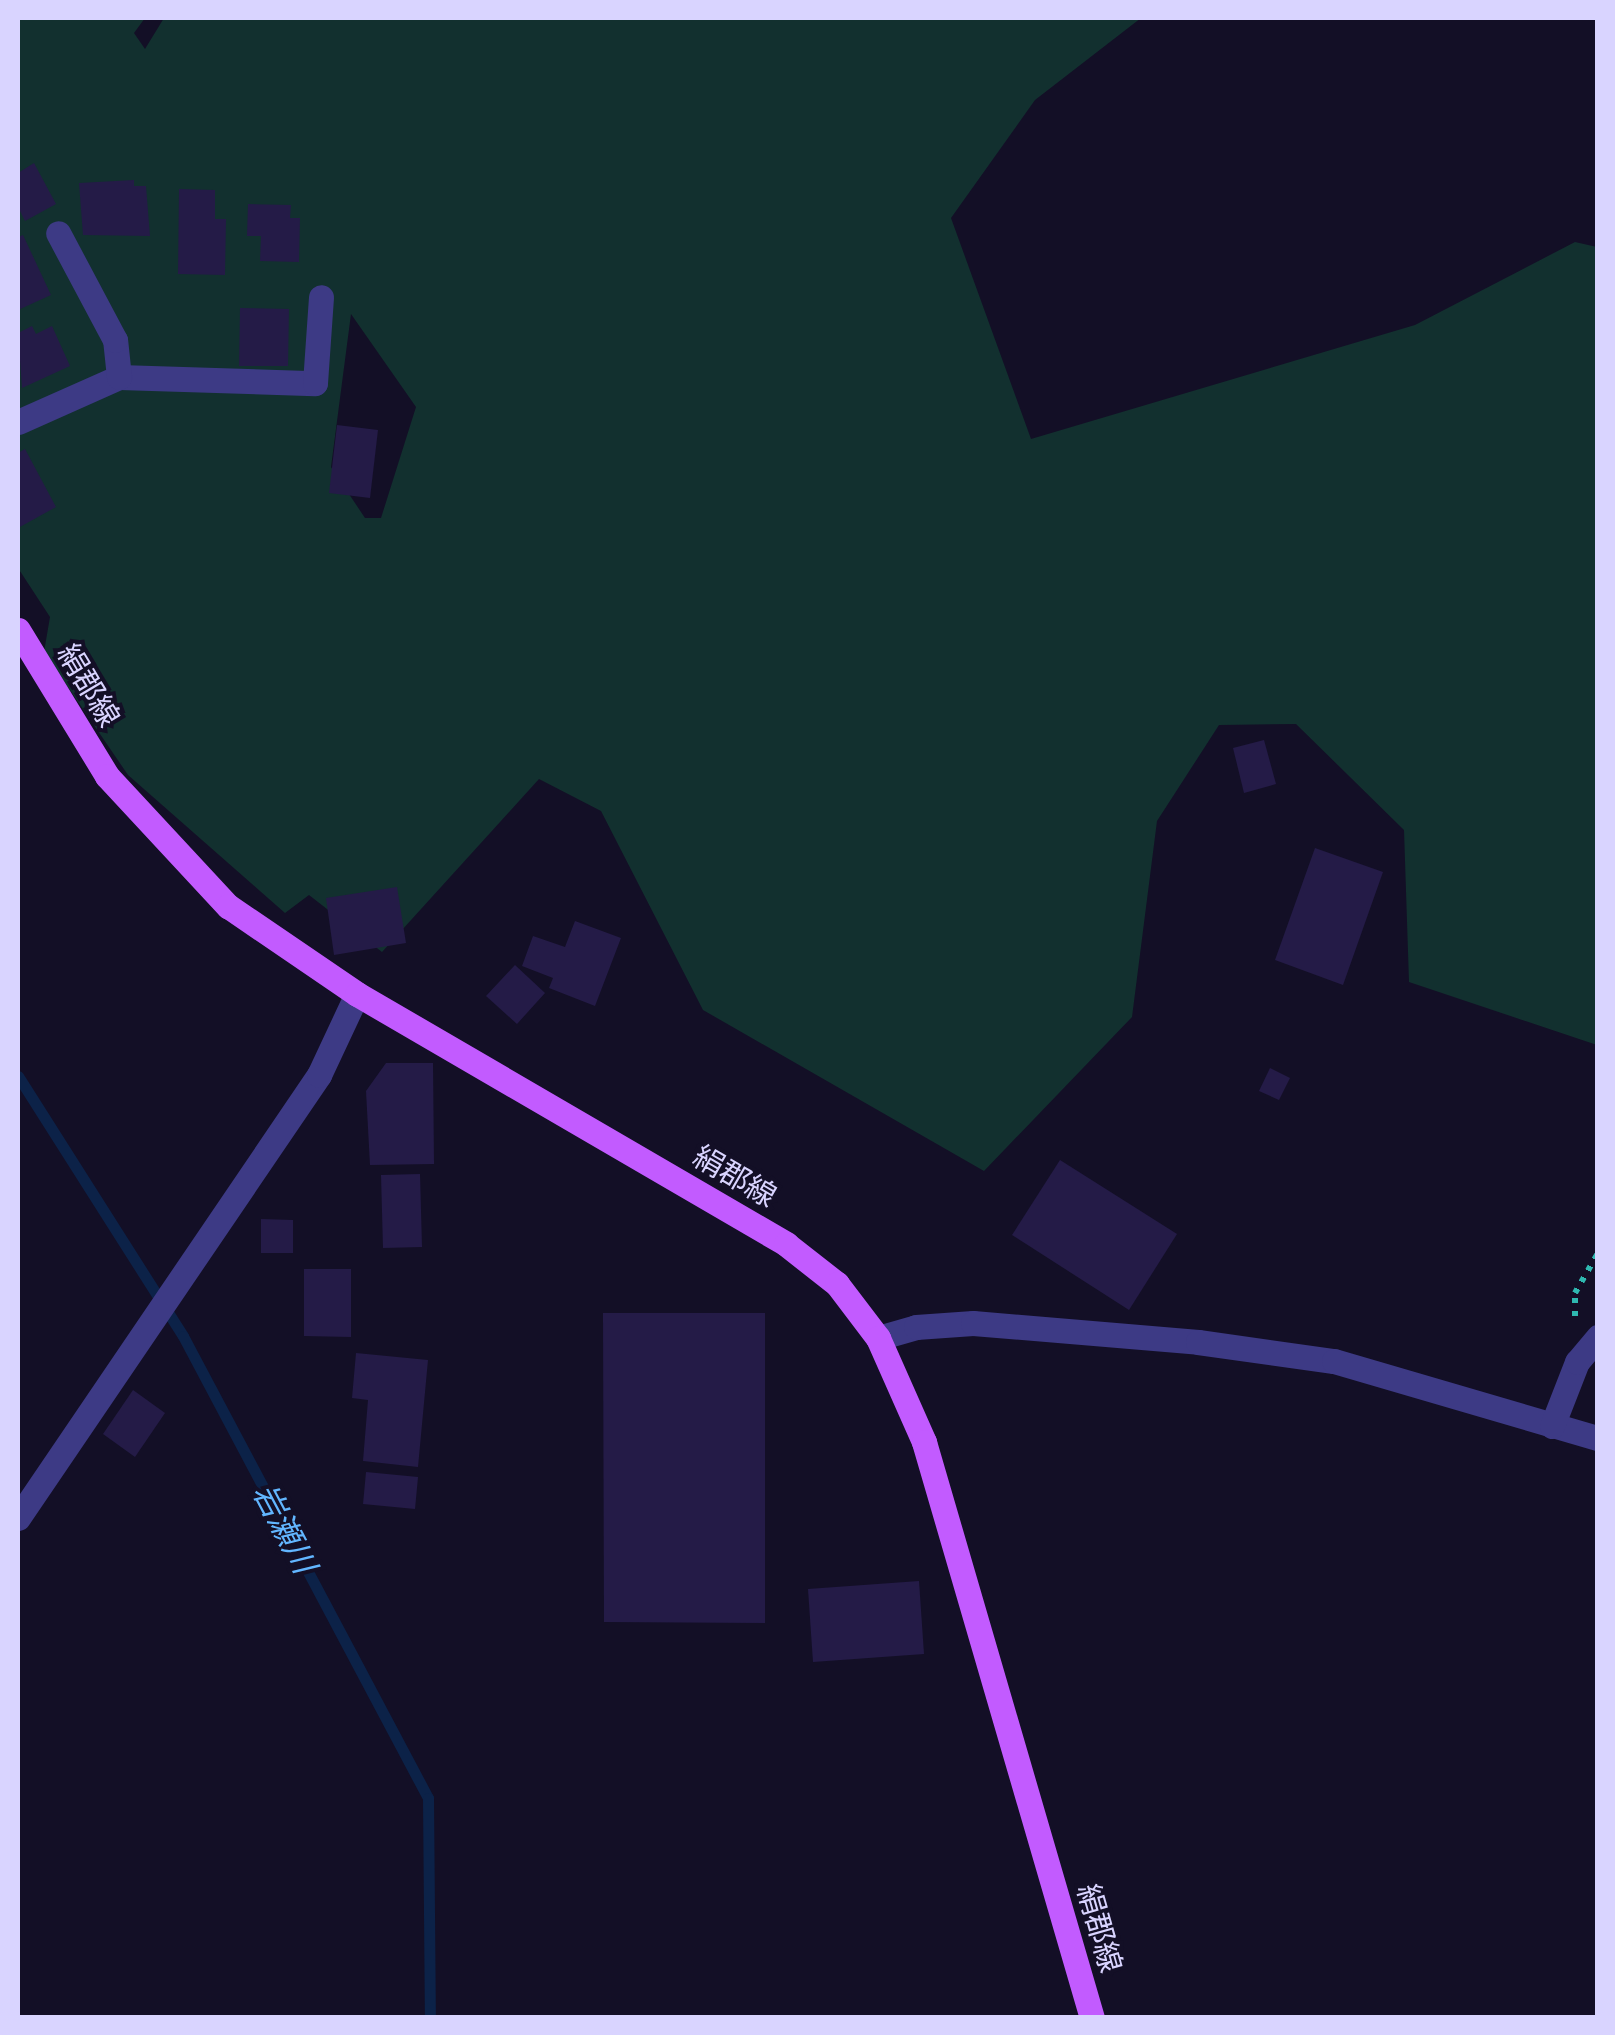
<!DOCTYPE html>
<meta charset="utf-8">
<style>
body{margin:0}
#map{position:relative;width:1615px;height:2035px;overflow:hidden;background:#130f26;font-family:"PT Sans Narrow","Noto Sans JP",sans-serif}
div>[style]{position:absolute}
.green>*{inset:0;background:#12302f}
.stream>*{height:11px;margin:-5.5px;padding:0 5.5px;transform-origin:5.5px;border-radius:5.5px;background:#0c2248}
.building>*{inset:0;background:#241b47}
.path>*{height:6px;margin-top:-3px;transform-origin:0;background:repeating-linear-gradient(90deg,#2fb8b0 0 5px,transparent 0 13px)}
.minor>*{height:25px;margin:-12.5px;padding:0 12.5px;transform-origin:12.5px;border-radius:12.5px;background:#3d3a85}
.major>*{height:25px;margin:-12.5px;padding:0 12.5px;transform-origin:12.5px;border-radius:12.5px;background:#c25bff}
span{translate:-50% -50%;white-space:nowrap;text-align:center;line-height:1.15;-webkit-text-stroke:8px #130f26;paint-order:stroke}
.street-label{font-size:30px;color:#d9d4ff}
.water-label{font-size:32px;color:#62b6ff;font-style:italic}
.frame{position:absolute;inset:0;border:20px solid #d9d4ff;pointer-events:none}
</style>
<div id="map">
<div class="green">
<i style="clip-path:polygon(evenodd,18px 18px,145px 18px,134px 33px,145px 49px,164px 18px,1141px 18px,1035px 100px,951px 218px,1031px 439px,1415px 325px,1575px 242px,1597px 247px,1597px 1045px,1409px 982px,1404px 830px,1296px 724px,1219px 725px,1157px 821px,1132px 1017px,984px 1171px,703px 1010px,601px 811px,539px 779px,382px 952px,309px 895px,285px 913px,128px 775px,44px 652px,50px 617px,18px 568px,18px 18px,351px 314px,416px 407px,381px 518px,365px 518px,331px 467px,351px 314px)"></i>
</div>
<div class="stream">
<i style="left:18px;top:1076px;width:308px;rotate:57.6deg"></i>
<i style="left:183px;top:1336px;width:523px;rotate:62.06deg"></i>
<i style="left:428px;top:1798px;width:220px;rotate:89.5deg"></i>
</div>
<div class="building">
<i style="clip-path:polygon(34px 163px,56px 204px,25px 221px,18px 207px,18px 173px)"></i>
<i style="clip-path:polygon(134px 180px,134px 186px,146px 186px,150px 236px,83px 235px,79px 183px)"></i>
<i style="clip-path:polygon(179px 189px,215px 190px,215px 219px,226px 219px,225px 275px,178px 274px)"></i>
<i style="clip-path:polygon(248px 204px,291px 205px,290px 218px,300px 218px,299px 262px,260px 261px,261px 236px,247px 236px)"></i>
<i style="clip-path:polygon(23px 235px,51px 295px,18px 310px,18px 237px)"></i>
<i style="clip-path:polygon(240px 308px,289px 309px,288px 366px,239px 366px)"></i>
<i style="clip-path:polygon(32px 326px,36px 334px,52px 326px,70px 366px,22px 388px,18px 333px)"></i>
<i style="clip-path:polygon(337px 425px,378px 430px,370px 498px,329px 493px)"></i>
<i style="clip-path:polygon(25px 449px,56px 507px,18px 528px,18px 453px)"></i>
<i style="clip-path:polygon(1264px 740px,1276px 784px,1244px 793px,1233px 748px)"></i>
<i style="clip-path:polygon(1315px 848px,1383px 872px,1343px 985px,1275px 960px)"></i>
<i style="clip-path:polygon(397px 887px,406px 943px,334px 955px,326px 898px)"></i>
<i style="clip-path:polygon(575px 921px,621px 938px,595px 1006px,549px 988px,553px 978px,522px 966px,533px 936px,565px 947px)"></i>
<i style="clip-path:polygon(515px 965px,545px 993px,517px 1024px,486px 996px)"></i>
<i style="clip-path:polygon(386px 1063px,433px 1063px,434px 1164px,370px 1165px,366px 1091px)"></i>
<i style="clip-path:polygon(1270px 1068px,1290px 1078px,1279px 1100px,1259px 1091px)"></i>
<i style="clip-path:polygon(1060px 1160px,1177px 1234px,1129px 1310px,1012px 1235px)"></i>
<i style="clip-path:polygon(420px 1174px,422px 1247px,383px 1248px,381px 1175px)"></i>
<i style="clip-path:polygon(261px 1219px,293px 1220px,293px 1253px,261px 1253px)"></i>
<i style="clip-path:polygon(304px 1269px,351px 1269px,351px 1337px,304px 1336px)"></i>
<i style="clip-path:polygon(603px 1313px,765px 1313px,765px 1623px,604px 1622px)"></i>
<i style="clip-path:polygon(356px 1353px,428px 1360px,418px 1467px,363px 1461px,368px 1400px,352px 1398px)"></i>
<i style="clip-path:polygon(133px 1390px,165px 1413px,135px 1457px,103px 1434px)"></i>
<i style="clip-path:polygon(366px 1472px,418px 1477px,415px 1509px,363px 1504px)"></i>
<i style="clip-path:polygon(919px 1581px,924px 1654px,813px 1662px,808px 1589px)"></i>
</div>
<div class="path">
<i style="left:1575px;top:1316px;width:23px;rotate:-90deg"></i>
<i style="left:1575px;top:1293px;width:46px;rotate:-60.1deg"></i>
</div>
<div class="minor">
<i style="left:119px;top:377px;width:196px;rotate:1.8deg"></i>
<i style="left:315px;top:383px;width:86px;rotate:-86deg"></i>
<i style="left:18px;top:422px;width:111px;rotate:-24deg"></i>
<i style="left:119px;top:377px;width:37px;rotate:-96deg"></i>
<i style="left:115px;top:340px;width:121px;rotate:-118deg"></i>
<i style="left:878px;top:1338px;width:40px;rotate:-16deg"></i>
<i style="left:916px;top:1327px;width:57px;rotate:-4deg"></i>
<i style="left:973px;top:1323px;width:226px;rotate:4.8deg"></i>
<i style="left:1198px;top:1342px;width:137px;rotate:8deg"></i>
<i style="left:1334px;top:1361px;width:275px;rotate:16.3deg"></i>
<i style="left:1552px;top:1426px;width:69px;rotate:-68.7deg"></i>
<i style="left:1577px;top:1362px;width:33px;rotate:-50deg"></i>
<i style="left:18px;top:1518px;width:536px;rotate:-55.81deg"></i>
<i style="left:319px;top:1075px;width:89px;rotate:-64.9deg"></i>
</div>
<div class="major">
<i style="left:18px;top:630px;width:171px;rotate:58.6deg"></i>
<i style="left:107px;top:776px;width:178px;rotate:47.1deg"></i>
<i style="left:228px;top:906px;width:156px;rotate:34.3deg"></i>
<i style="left:357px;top:994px;width:497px;rotate:30.2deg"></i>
<i style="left:786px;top:1244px;width:65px;rotate:38.1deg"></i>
<i style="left:837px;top:1284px;width:68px;rotate:52.8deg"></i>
<i style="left:878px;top:1338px;width:114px;rotate:66.1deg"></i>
<i style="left:924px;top:1442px;width:600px;rotate:73.74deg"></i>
</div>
<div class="street-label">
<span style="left:89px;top:685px;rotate:59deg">絹郡線</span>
<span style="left:735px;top:1176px;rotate:30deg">絹郡線</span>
<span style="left:1100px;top:1928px;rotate:74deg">絹郡線</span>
</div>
<div class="water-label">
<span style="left:285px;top:1528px;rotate:62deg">岩瀬川</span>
</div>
<div class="frame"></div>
</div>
